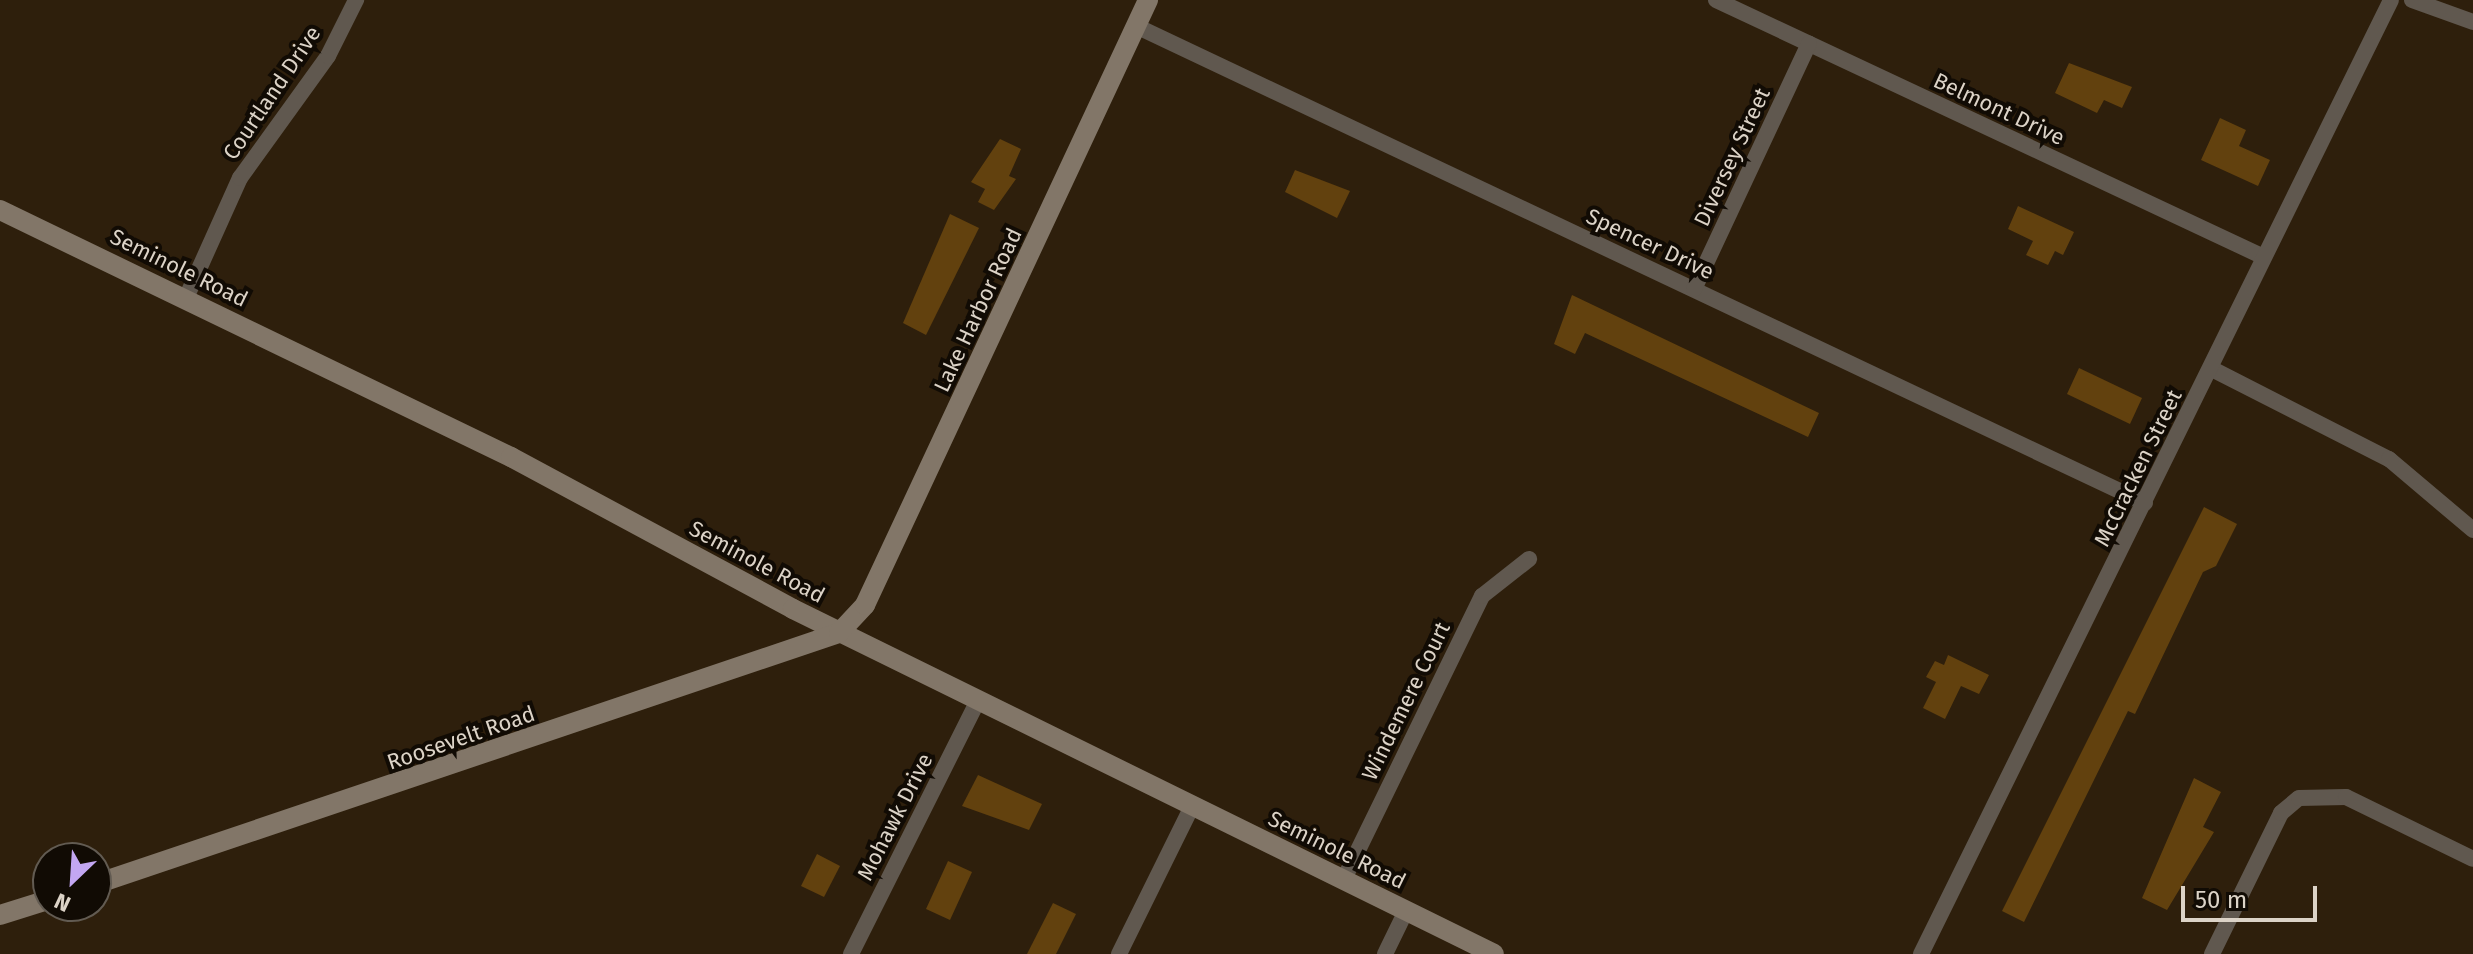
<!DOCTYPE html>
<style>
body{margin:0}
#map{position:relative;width:2473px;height:954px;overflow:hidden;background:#2e1f0c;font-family:"Fira Sans",sans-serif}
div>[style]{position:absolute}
.building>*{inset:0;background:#62410e}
.street>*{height:16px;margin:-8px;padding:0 8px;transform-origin:8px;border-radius:8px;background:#60584f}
.secondary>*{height:20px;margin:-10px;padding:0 10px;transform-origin:10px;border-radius:10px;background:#827668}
span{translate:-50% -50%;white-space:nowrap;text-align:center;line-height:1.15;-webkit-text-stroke:8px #110b04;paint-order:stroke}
.street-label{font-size:22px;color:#dcd3c7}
.north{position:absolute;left:32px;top:842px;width:80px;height:80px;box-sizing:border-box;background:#110b04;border:2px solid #625b52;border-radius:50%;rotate:205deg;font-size:22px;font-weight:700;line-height:32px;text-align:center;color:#dcd3c7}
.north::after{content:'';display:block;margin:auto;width:28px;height:36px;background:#c3a7f2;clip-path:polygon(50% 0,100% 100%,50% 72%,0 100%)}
.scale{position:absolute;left:2181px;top:886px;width:136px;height:36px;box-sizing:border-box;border:4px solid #dcd3c7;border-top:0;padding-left:10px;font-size:24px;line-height:28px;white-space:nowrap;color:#dcd3c7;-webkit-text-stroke:6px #110b04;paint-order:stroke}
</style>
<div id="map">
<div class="building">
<i style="clip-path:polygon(2069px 63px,2132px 87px,2122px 108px,2104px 100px,2097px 113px,2055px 93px)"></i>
<i style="clip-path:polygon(2220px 118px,2246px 130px,2239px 146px,2270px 160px,2258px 186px,2201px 160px)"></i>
<i style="clip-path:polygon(1000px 139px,1021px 149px,1009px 176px,1016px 179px,994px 210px,978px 202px,985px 189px,971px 182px)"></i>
<i style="clip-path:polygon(1295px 170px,1350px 191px,1337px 218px,1285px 192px)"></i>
<i style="clip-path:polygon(2018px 206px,2074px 232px,2063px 255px,2055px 251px,2048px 265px,2026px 255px,2033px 241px,2008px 229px)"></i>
<i style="clip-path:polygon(950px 214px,979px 228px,926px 335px,903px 323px)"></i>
<i style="clip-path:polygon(1572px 295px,1819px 413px,1808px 437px,1585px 333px,1575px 354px,1554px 344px)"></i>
<i style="clip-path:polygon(2079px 368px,2142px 398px,2130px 424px,2067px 394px)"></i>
<i style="clip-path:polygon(2204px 507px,2237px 524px,2216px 566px,2203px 572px,2135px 714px,2128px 711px,2024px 922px,2002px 911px)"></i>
<i style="clip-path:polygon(1948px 655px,1989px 675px,1979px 694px,1961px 686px,1945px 719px,1923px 708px,1936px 682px,1926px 677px,1935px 661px,1944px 665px)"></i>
<i style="clip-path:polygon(978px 775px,1042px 804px,1029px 830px,962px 806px)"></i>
<i style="clip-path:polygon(2194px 778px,2221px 792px,2203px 827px,2214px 832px,2167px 910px,2142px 898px)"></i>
<i style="clip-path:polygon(817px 854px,840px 866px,824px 897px,801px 886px)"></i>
<i style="clip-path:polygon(948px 861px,972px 872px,950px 920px,926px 909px)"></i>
<i style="clip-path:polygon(1053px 903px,1076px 914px,1056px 954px,1027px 954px)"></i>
</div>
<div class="street">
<i style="left:1716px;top:0;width:605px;rotate:25.13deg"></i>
<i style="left:2412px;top:0;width:65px;rotate:19.8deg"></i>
<i style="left:1136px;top:26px;width:1116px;rotate:25.3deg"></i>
<i style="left:1694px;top:289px;width:271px;rotate:-64.9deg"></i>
<i style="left:186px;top:298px;width:132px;rotate:-65.8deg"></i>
<i style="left:240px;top:178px;width:150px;rotate:-54.2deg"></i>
<i style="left:328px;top:56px;width:63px;rotate:-63.4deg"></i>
<i style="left:2212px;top:369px;width:199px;rotate:27deg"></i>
<i style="left:2389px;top:459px;width:110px;rotate:40.2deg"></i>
<i style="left:1344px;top:879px;width:315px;rotate:-64deg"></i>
<i style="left:1482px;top:596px;width:60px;rotate:-38.2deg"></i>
<i style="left:851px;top:954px;width:284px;rotate:-63.4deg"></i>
<i style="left:1119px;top:954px;width:165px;rotate:-63.7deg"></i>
<i style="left:1385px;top:954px;width:48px;rotate:-64deg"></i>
<i style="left:1921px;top:954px;width:1063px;rotate:-63.77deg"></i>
<i style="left:2212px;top:954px;width:157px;rotate:-63.9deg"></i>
<i style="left:2281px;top:813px;width:23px;rotate:-40deg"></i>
<i style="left:2299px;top:798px;width:47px;rotate:-1.2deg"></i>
<i style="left:2346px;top:797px;width:141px;rotate:26deg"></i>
</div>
<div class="secondary">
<i style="left:0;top:210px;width:568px;rotate:25.8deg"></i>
<i style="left:511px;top:457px;width:320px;rotate:28.3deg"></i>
<i style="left:793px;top:609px;width:781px;rotate:26.2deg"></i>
<i style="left:96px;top:884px;width:784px;rotate:-18.67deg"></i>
<i style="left:839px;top:633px;width:38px;rotate:-47deg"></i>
<i style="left:865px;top:605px;width:668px;rotate:-64.93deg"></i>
<i style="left:0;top:915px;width:50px;rotate:-17.4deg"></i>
</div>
<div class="street-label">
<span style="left:272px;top:93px;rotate:-56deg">Courtland Drive</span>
<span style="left:1999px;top:109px;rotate:25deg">Belmont Drive</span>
<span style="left:1732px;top:157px;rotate:-65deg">Diversey Street</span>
<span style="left:1650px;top:244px;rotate:25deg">Spencer Drive</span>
<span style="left:179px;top:268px;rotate:26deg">Seminole Road</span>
<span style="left:978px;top:310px;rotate:-65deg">Lake Harbor Road</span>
<span style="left:2138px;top:468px;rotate:-64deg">McCracken Street</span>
<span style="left:757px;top:562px;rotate:28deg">Seminole Road</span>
<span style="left:1406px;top:701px;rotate:-64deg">Windemere Court</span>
<span style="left:461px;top:738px;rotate:-19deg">Roosevelt Road</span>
<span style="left:895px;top:817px;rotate:-63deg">Mohawk Drive</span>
<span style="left:1337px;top:850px;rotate:26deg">Seminole Road</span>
</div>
<div class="north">N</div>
<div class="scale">50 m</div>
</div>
